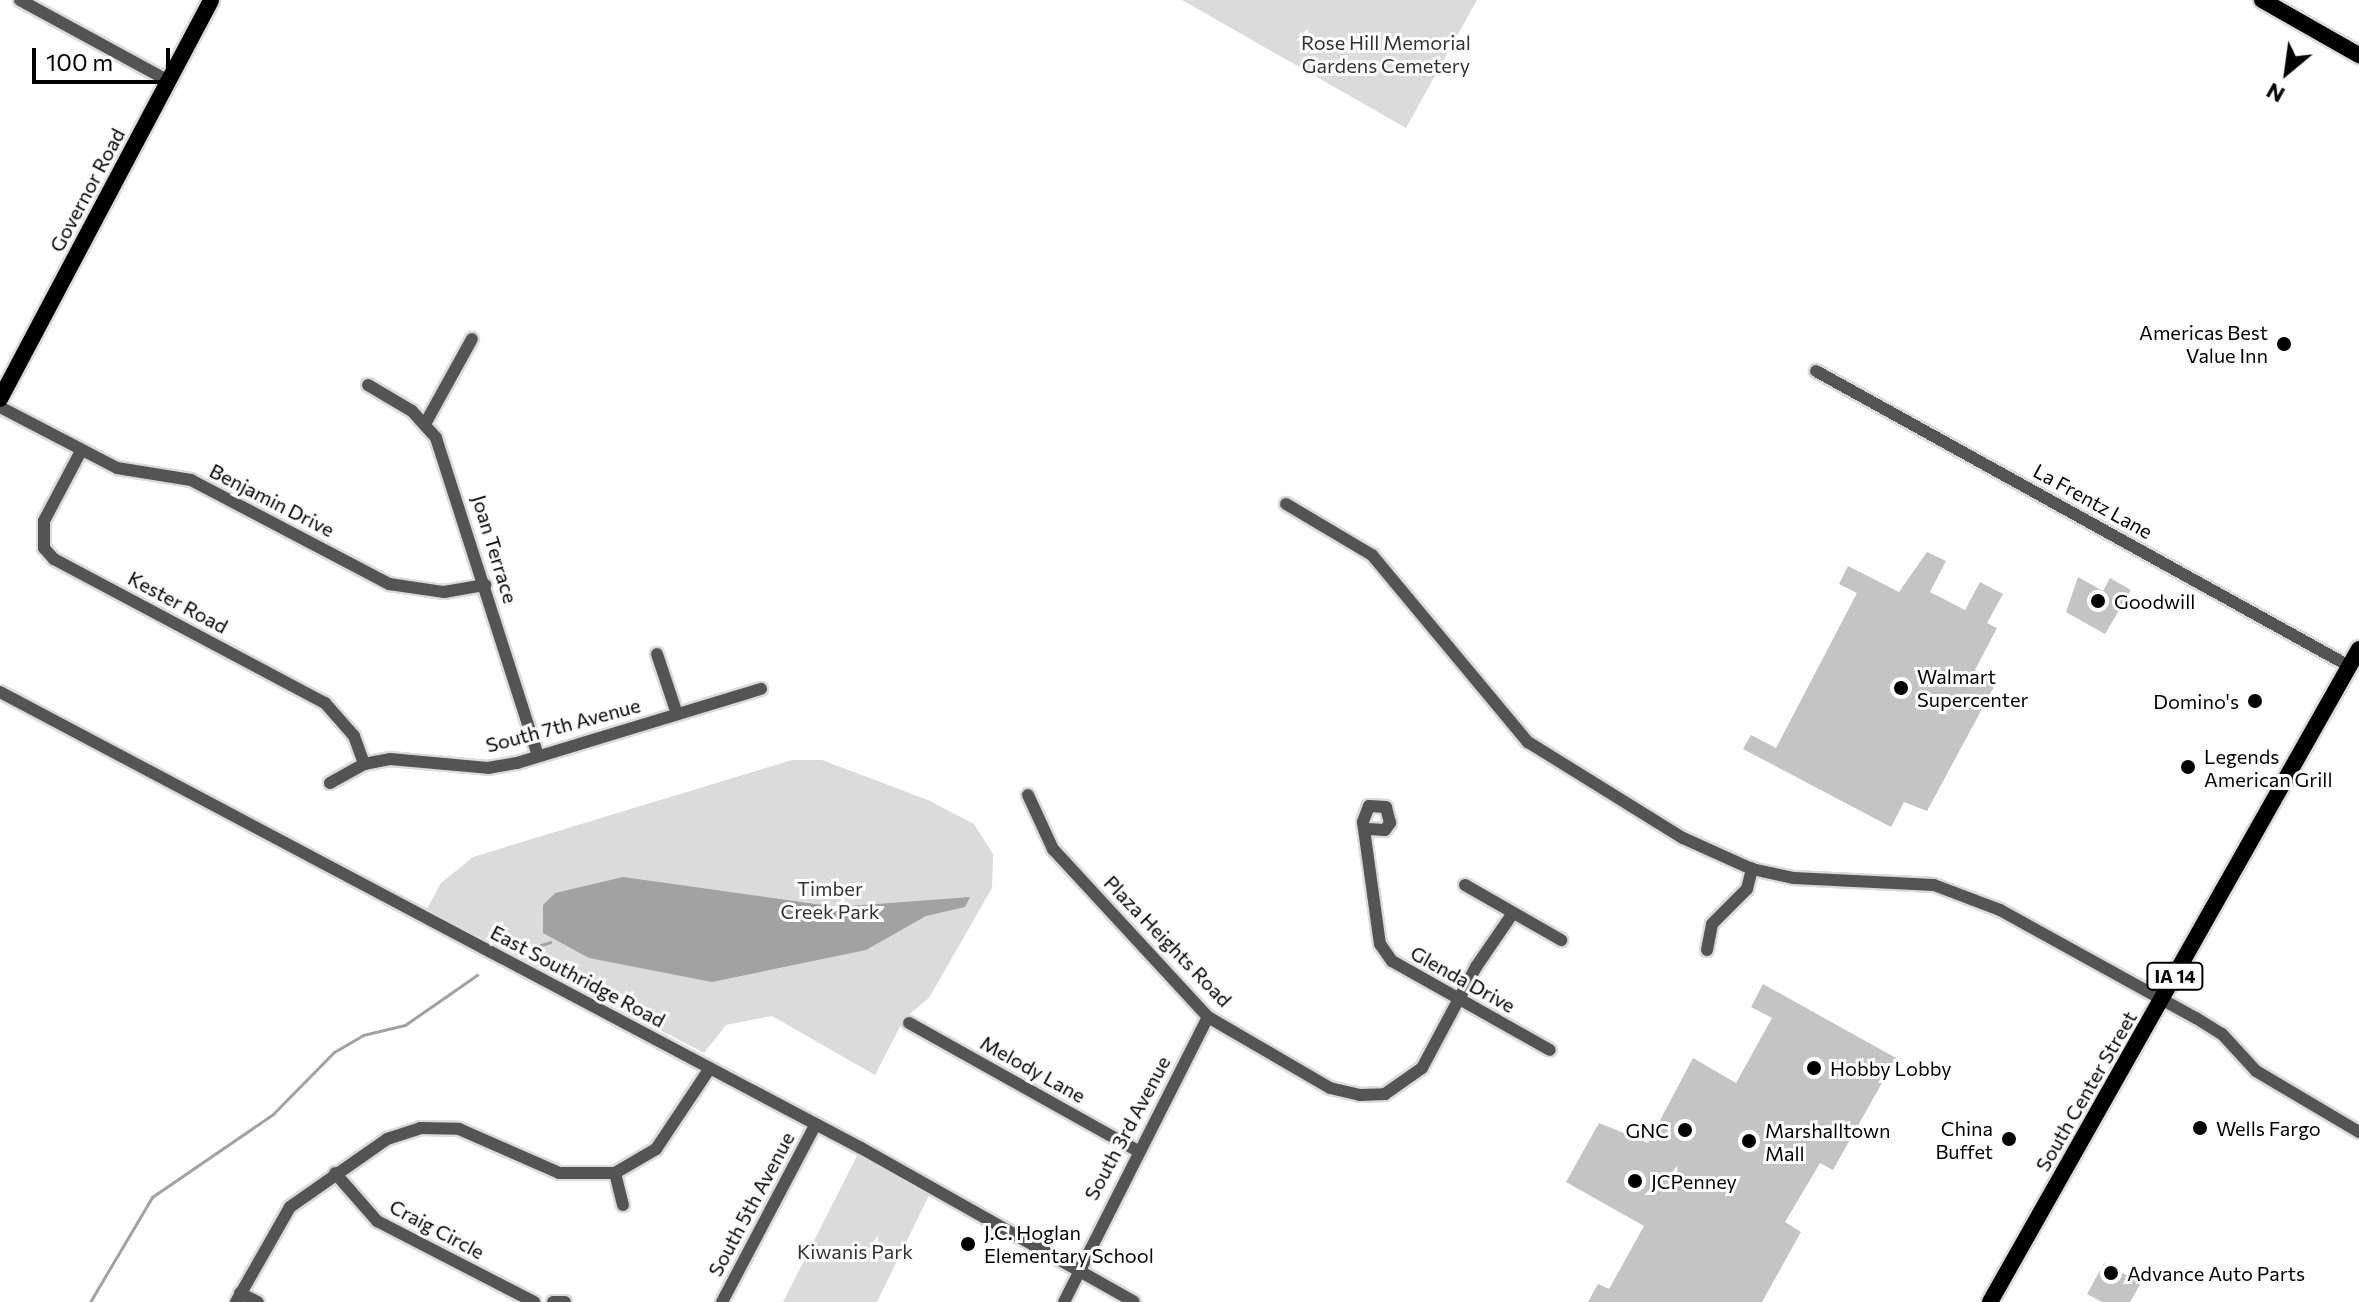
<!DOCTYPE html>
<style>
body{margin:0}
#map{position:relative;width:2359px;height:1302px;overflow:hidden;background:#fff;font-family:Commissioner,sans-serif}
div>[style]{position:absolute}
.green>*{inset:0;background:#dbdbdb}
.water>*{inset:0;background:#a2a2a2}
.stream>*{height:3px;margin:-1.5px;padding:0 1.5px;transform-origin:1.5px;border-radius:1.5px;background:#a2a2a2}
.building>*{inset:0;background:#c4c4c4}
.roads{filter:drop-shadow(2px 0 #dbdbdb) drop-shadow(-2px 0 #dbdbdb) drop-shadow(0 2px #dbdbdb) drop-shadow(0 -2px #dbdbdb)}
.minor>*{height:12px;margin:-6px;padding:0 6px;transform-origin:6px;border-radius:6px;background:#545454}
.major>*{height:16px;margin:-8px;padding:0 8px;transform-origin:8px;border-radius:8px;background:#000}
.dots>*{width:22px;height:22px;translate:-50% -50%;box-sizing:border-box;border:4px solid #fff;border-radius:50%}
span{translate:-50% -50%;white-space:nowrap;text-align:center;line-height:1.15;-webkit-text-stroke:6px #fff;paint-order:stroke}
.shield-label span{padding:2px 6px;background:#fff;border:2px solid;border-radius:6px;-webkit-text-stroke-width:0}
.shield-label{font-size:18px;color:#000;font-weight:700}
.park-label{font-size:20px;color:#323232}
.street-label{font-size:20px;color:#000}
.poi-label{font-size:20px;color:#000}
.right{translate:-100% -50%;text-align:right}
.left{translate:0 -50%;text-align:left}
.north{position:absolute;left:2247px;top:32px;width:80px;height:80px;-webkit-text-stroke:6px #fff;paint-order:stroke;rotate:209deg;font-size:22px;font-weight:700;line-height:32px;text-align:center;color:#000}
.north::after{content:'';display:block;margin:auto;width:28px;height:36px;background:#000;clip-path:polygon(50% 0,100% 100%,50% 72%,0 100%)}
.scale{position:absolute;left:32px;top:48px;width:138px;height:36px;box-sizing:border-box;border:4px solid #000;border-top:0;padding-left:10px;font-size:24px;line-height:28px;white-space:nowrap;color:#000;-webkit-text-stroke:6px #fff;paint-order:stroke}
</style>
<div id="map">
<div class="green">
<i style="clip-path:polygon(1182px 0,1477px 0,1406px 128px)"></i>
<i style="clip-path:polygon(792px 760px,822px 760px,928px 800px,974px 824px,993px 854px,992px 888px,929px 998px,904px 1019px,875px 1075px,772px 1016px,726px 1025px,704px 1053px,427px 909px,441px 883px,473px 857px)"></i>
<i style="clip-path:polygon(861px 1148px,932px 1189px,877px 1302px,783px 1302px)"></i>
</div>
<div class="water">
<i style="clip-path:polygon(623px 877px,837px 907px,970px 897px,965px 907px,926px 916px,866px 950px,712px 982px,589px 958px,543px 933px,543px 905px,555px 893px)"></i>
</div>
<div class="stream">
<i style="left:535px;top:947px;width:16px;rotate:-18deg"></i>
<i style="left:90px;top:1302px;width:122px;rotate:-59.4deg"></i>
<i style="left:152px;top:1197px;width:147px;rotate:-34.4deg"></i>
<i style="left:273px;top:1114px;width:87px;rotate:-45.5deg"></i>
<i style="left:334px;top:1052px;width:34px;rotate:-30deg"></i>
<i style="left:363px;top:1035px;width:43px;rotate:-13.4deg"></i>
<i style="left:405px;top:1025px;width:88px;rotate:-34.8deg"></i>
</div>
<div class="building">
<i style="clip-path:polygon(1927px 552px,1946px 561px,1930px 592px,1965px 610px,1980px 582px,2003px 594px,1987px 623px,1997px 628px,1975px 670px,1996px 683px,1927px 811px,1904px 802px,1891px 827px,1743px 749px,1751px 735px,1776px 748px,1857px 593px,1839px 584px,1848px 566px,1899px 592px)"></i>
<i style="clip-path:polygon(2078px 577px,2103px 591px,2110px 578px,2131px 590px,2105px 634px,2066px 612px)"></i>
<i style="clip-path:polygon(1763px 984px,1896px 1058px,1833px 1170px,1820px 1163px,1785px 1222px,1801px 1232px,1762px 1302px,1588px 1302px,1598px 1284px,1609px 1289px,1644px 1226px,1566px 1182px,1599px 1123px,1648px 1143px,1693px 1058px,1736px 1083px,1772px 1018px,1751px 1007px)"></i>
<i style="clip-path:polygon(2104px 1263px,2141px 1283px,2130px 1302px,2102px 1302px,2087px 1294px)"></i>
</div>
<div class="roads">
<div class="minor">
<i style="left:20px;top:0;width:167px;rotate:28.6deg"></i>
<i style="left:1816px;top:371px;width:609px;rotate:28.96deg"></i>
<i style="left:368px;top:385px;width:51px;rotate:30.6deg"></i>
<i style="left:412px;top:411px;width:36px;rotate:48deg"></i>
<i style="left:436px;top:438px;width:334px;rotate:72.2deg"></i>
<i style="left:0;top:407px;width:132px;rotate:27.5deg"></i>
<i style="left:117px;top:468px;width:75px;rotate:9.2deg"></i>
<i style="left:191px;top:480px;width:224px;rotate:27.7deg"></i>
<i style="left:389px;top:584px;width:56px;rotate:8.3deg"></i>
<i style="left:444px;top:592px;width:42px;rotate:-9.7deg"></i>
<i style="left:425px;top:424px;width:97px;rotate:-61.1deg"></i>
<i style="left:81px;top:451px;width:79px;rotate:117.9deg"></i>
<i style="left:44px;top:521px;width:27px;rotate:90deg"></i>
<i style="left:44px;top:548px;width:15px;rotate:48deg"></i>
<i style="left:54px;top:559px;width:307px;rotate:28deg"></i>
<i style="left:325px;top:703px;width:44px;rotate:48.7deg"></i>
<i style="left:354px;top:736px;width:30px;rotate:70deg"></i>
<i style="left:1286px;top:504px;width:100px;rotate:30.7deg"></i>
<i style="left:1372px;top:555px;width:244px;rotate:50.2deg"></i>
<i style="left:1528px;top:742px;width:182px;rotate:31.8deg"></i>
<i style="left:1683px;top:838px;width:76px;rotate:24.2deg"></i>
<i style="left:1752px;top:869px;width:43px;rotate:12.1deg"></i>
<i style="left:1794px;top:878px;width:140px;rotate:2.9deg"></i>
<i style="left:1934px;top:885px;width:71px;rotate:20.7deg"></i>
<i style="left:2000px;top:910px;width:224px;rotate:28.9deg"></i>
<i style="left:2196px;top:1018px;width:31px;rotate:32deg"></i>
<i style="left:2222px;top:1034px;width:50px;rotate:47.4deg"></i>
<i style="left:2256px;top:1071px;width:120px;rotate:30.6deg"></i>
<i style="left:657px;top:654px;width:63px;rotate:71.6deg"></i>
<i style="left:0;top:692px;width:974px;rotate:27.91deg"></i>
<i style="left:861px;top:1148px;width:313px;rotate:29.4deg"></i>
<i style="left:330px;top:783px;width:39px;rotate:-29deg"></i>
<i style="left:364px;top:764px;width:26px;rotate:-11deg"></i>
<i style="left:390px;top:759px;width:98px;rotate:5.2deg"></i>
<i style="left:488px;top:768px;width:29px;rotate:-10deg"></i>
<i style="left:517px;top:763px;width:255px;rotate:-16.9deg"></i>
<i style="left:1028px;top:795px;width:60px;rotate:65.2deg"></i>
<i style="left:1053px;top:849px;width:229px;rotate:47.3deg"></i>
<i style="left:1208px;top:1017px;width:141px;rotate:30.2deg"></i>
<i style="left:1330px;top:1088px;width:31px;rotate:13deg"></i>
<i style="left:1360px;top:1095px;width:25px;rotate:-2deg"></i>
<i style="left:1385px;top:1094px;width:45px;rotate:-35.1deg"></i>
<i style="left:1422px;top:1068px;width:115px;rotate:-61.9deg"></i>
<i style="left:1476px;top:967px;width:65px;rotate:-55.6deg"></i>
<i style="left:1368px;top:829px;width:17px;rotate:3deg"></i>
<i style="left:1385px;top:830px;width:9px;rotate:-54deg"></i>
<i style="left:1390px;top:823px;width:16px;rotate:-104deg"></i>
<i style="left:1386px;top:807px;width:17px;rotate:-177deg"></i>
<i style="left:1369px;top:806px;width:17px;rotate:111deg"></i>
<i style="left:1363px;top:822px;width:123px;rotate:82.1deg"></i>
<i style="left:1380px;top:944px;width:21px;rotate:55deg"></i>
<i style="left:1392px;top:961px;width:181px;rotate:29.4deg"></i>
<i style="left:1465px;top:885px;width:111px;rotate:29.8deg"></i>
<i style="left:1707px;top:950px;width:26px;rotate:-79deg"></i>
<i style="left:1712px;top:924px;width:49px;rotate:-45deg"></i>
<i style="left:1747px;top:889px;width:21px;rotate:-76deg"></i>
<i style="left:909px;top:1023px;width:262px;rotate:29.2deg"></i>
<i style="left:335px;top:1173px;width:64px;rotate:48.8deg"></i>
<i style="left:377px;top:1221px;width:177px;rotate:27.3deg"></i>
<i style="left:615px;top:1173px;width:33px;rotate:76deg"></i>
<i style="left:240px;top:1293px;width:20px;rotate:27deg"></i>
<i style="left:236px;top:1302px;width:109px;rotate:-60.4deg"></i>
<i style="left:290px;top:1207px;width:118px;rotate:-35deg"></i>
<i style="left:387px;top:1139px;width:35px;rotate:-18deg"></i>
<i style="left:420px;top:1128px;width:39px;rotate:1deg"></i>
<i style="left:459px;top:1129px;width:109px;rotate:23.7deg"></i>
<i style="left:559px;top:1173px;width:56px"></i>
<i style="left:615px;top:1173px;width:48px;rotate:-30.3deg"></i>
<i style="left:656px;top:1149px;width:97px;rotate:-56.3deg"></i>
<i style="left:553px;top:1302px;width:12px"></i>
<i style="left:722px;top:1302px;width:201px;rotate:-62.2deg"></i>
<i style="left:1064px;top:1302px;width:319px;rotate:-63.2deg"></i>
</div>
<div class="major">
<i style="left:2262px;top:0;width:112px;rotate:29.6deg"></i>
<i style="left:0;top:399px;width:451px;rotate:-62.1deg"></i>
<i style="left:1990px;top:1302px;width:750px;rotate:-60.53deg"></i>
</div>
</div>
<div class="dots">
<i style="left:2284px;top:344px;background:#000"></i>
<i style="left:2098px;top:601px;background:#000"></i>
<i style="left:1901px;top:688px;background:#000"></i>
<i style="left:2255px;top:701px;background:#000"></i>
<i style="left:2188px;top:767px;background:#000"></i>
<i style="left:1814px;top:1068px;background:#000"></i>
<i style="left:2200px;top:1128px;background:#000"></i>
<i style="left:1685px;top:1130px;background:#000"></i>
<i style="left:2009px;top:1139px;background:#000"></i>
<i style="left:1749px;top:1141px;background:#000"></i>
<i style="left:1635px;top:1181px;background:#000"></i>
<i style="left:968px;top:1244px;background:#000"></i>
<i style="left:2111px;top:1273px;background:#000"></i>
</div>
<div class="shield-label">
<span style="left:2175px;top:976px">IA 14</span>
</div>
<div class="park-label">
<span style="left:1386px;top:54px">Rose Hill Memorial<br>Gardens Cemetery</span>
<span style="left:830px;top:900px">Timber<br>Creek Park</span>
<span style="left:855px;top:1251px">Kiwanis Park</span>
</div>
<div class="street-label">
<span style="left:87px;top:190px;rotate:-62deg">Governor Road</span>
<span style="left:272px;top:500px;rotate:27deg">Benjamin Drive</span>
<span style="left:2093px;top:501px;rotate:29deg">La Frentz Lane</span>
<span style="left:495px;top:549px;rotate:73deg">Joan Terrace</span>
<span style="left:178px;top:602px;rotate:28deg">Kester Road</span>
<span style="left:563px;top:725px;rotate:-15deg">South 7th Avenue</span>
<span style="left:1168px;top:941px;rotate:46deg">Plaza Heights Road</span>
<span style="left:578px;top:976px;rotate:28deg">East Southridge Road</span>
<span style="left:1463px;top:979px;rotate:29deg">Glenda Drive</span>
<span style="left:1033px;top:1069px;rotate:29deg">Melody Lane</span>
<span style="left:2086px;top:1091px;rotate:-60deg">South Center Street</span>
<span style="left:1127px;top:1128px;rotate:-62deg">South 3rd Avenue</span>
<span style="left:751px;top:1204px;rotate:-62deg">South 5th Avenue</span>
<span style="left:437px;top:1229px;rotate:28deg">Craig Circle</span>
</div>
<div class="poi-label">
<span class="right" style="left:2268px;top:344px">Americas Best<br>Value Inn</span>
<span class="left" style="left:2114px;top:601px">Goodwill</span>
<span class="left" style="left:1917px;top:688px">Walmart<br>Supercenter</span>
<span class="right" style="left:2239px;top:701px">Domino's</span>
<span class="left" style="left:2204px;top:768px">Legends<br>American Grill</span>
<span class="left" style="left:1830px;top:1068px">Hobby Lobby</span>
<span class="right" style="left:1993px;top:1140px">China<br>Buffet</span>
<span class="left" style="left:2216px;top:1128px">Wells Fargo</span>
<span class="right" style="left:1669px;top:1130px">GNC</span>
<span class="left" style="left:1765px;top:1142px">Marshalltown<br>Mall</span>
<span class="left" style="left:1651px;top:1181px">JCPenney</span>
<span class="left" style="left:984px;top:1244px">J.C. Hoglan<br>Elementary School</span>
<span class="left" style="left:2127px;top:1273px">Advance Auto Parts</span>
</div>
<div class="north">N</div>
<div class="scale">100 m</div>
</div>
